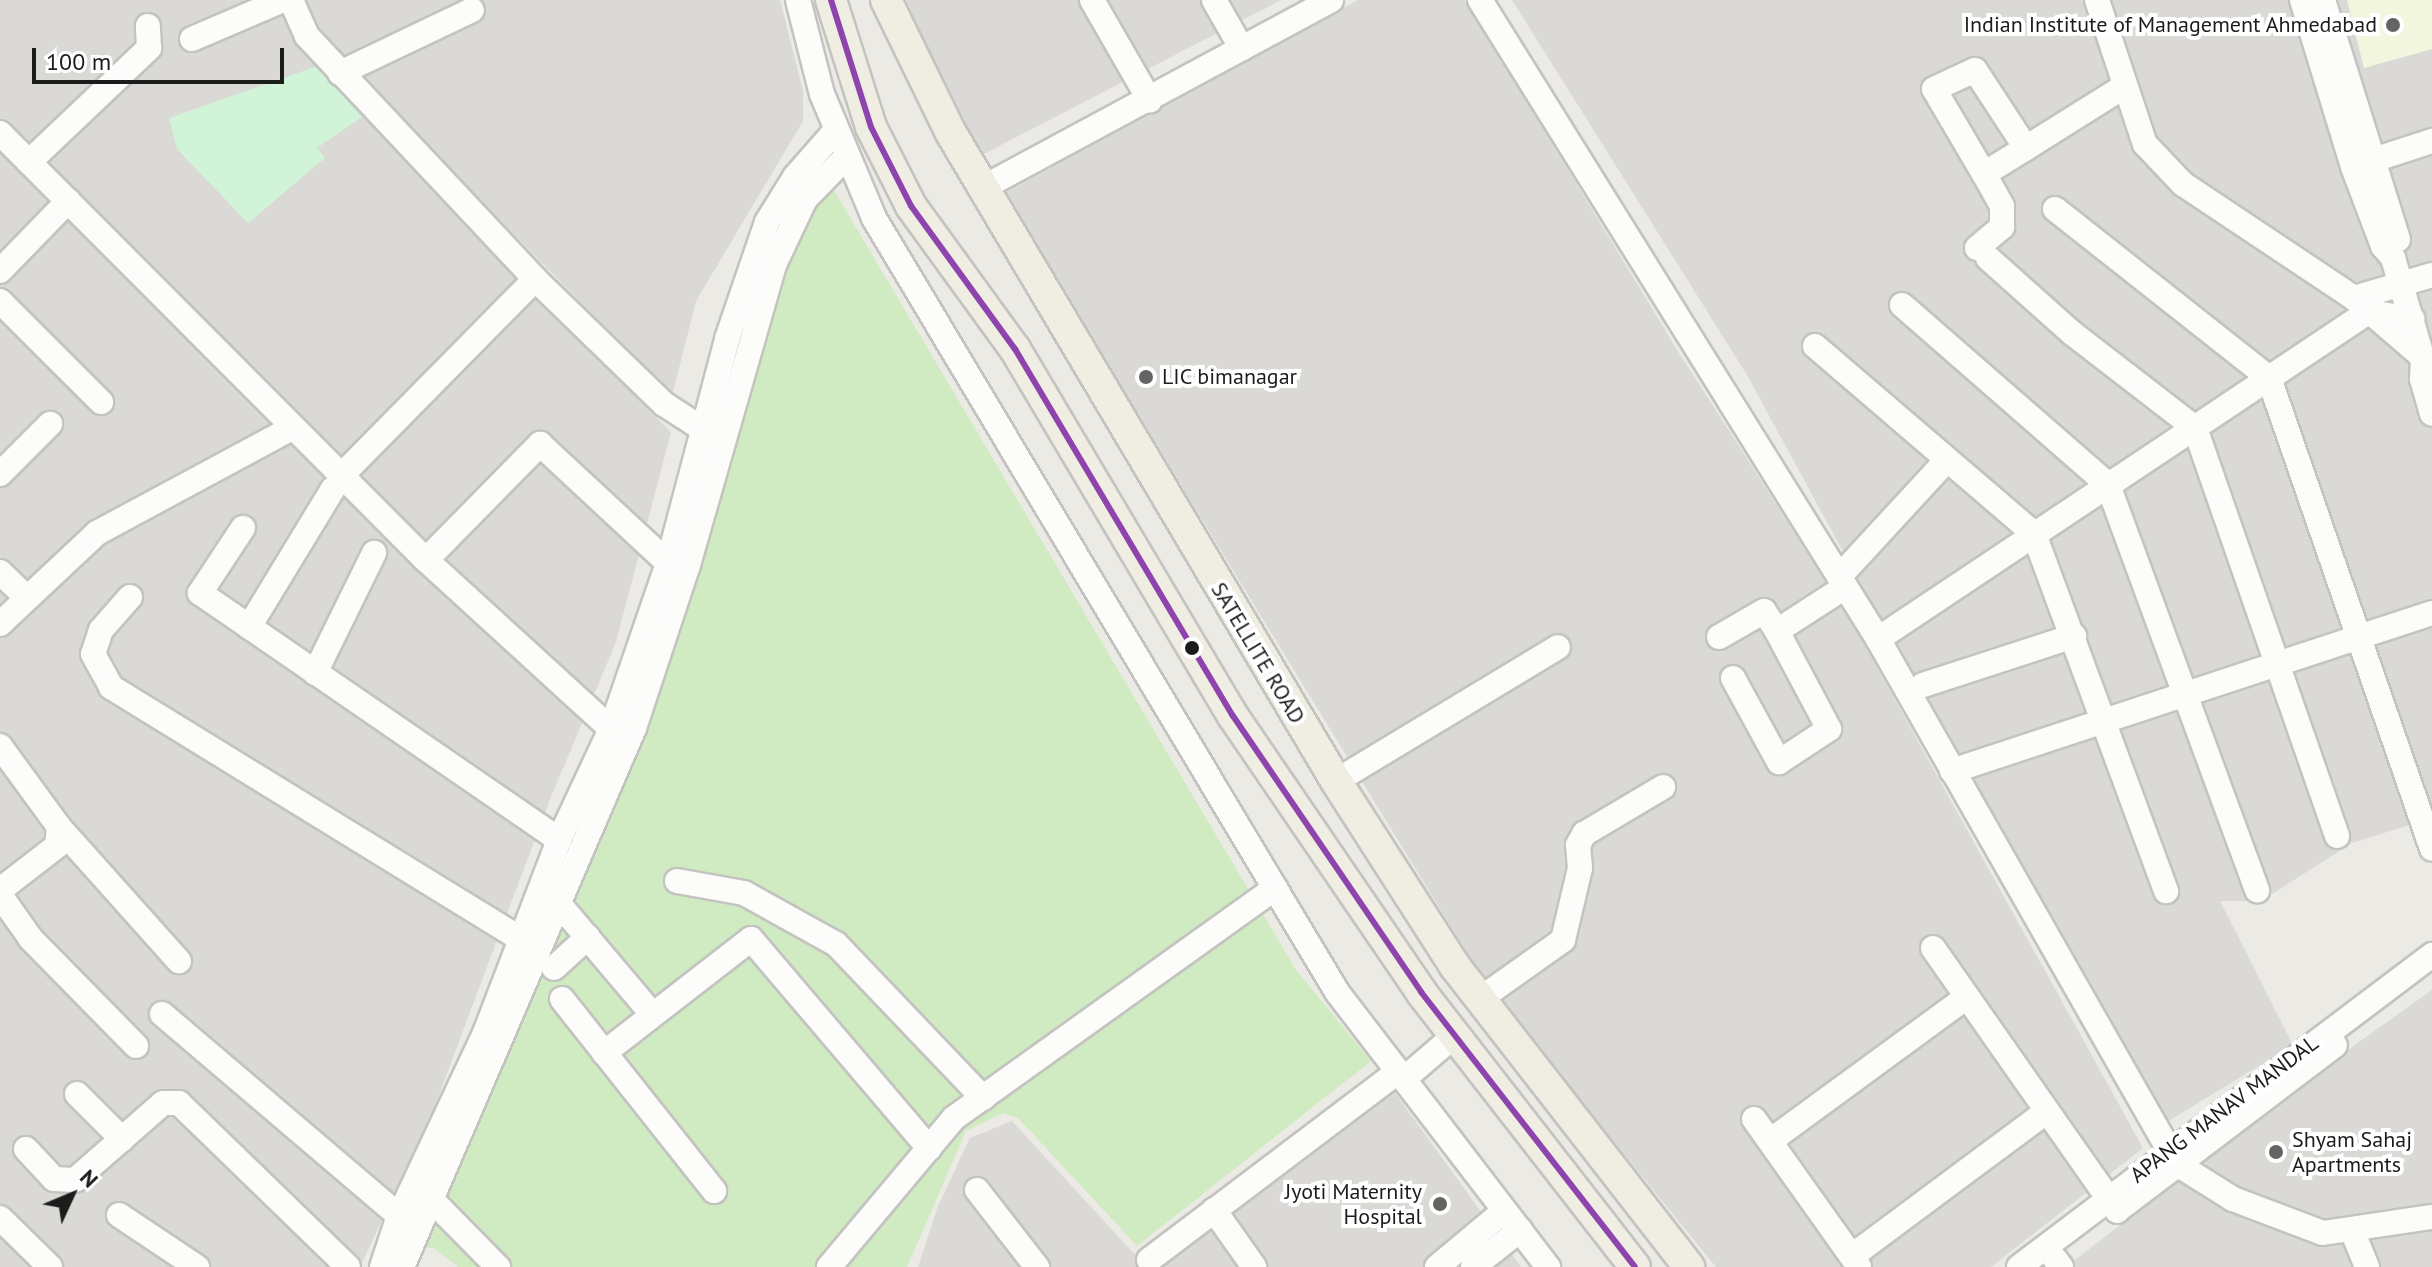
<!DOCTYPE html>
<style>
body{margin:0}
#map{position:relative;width:2432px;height:1267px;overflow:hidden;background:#ebeae4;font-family:"PT Sans",sans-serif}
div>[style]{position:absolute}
.residential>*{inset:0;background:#dad9d6}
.education>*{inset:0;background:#f2f6de}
.grass>*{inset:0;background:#d0ebc1}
.park>*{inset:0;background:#d1f3d7}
.roads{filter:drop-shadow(2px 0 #c3c3c0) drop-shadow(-2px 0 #c3c3c0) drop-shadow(0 2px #c3c3c0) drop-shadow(0 -2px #c3c3c0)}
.minor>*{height:24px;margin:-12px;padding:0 12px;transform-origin:12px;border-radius:12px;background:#fcfcfb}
.major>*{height:30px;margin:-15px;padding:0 15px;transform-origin:15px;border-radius:15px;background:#f0ede3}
.bus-1>*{height:6px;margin:-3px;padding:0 3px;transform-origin:3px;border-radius:3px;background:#8e44ad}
.dots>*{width:22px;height:22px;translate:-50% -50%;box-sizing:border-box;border:4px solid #fff;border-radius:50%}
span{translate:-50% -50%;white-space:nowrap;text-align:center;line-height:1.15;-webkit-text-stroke:8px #fff;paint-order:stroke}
.poi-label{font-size:22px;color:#1c1c1c}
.right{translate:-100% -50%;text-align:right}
.left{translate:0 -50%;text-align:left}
.street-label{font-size:22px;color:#1c1c1c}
.north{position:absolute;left:32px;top:1155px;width:80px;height:80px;-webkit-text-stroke:6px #fff;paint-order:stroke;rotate:46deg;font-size:22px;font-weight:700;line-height:32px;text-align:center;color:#1c1c1c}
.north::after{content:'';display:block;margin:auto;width:28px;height:36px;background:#1c1c1c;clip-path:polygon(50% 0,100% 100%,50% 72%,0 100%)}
.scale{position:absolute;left:32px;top:48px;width:252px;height:36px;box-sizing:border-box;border:4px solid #1c1c1c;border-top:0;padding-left:10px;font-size:24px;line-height:28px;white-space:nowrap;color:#1c1c1c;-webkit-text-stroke:6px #fff;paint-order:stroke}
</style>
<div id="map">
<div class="residential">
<i style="clip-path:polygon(0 0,279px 0,366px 114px,516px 277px,671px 432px,616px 642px,551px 797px,431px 1116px,360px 1267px,0 1267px)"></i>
<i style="clip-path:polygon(303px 0,780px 0,803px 91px,803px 121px,696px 301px,672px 396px,317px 33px)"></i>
<i style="clip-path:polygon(906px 0,1281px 0,978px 157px)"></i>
<i style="clip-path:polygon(1358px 0,1465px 0,1679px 353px,1852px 622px,2143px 1148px,1991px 1267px,1716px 1267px,1489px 989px,1003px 194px)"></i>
<i style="clip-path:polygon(1512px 0,2347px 0,2364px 67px,2432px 49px,2432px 818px,2352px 843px,2261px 901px,2220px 901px,2293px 1045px,2167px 1122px,1977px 798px,1747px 375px)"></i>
<i style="clip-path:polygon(2432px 990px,2432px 1267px,2066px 1267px,2310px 1077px)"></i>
<i style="clip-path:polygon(1385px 1079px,1521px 1267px,918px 1267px,938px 1206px,970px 1138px,1012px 1121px,1138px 1258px,1372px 1080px)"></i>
</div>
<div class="education">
<i style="clip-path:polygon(2347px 0,2432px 0,2432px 49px,2364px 68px)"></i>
</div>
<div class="grass">
<i style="clip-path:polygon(826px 177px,1296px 970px,1371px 1061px,1137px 1246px,1018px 1118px,1003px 1113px,966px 1131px,907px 1267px,458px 1267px,433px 1248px,412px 1246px,402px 1233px,715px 430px,762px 262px)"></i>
</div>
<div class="park">
<i style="clip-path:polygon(326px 63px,366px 114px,317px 148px,325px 158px,248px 223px,177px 149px,169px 118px)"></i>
</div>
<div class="roads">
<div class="minor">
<i style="left:291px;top:0;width:39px;rotate:66deg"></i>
<i style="left:307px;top:36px;width:333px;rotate:46.8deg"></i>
<i style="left:798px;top:0;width:97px;rotate:75.7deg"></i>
<i style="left:822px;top:94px;width:134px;rotate:67.2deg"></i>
<i style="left:874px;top:218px;width:902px;rotate:59.11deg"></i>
<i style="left:1337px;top:992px;width:347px;rotate:52.5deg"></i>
<i style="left:1092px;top:0;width:116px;rotate:60.1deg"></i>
<i style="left:1214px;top:0;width:56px;rotate:60.3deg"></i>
<i style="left:1480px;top:0;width:753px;rotate:58.08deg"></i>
<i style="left:1878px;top:639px;width:604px;rotate:60.34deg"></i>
<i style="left:2177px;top:1164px;width:66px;rotate:32deg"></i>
<i style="left:2233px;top:1199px;width:96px;rotate:20.7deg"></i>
<i style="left:2323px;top:1233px;width:110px;rotate:-8.4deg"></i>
<i style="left:2097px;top:0;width:152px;rotate:71.6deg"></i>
<i style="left:2145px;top:144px;width:55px;rotate:46.5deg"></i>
<i style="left:2183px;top:184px;width:206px;rotate:33.7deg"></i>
<i style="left:2354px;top:298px;width:103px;rotate:40.7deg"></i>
<i style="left:2302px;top:0;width:175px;rotate:73deg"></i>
<i style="left:2353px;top:167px;width:85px;rotate:69.2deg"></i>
<i style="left:2383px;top:246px;width:16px;rotate:50deg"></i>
<i style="left:2393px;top:258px;width:105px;rotate:73.5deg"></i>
<i style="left:2423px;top:359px;width:20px;rotate:93deg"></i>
<i style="left:2422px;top:379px;width:36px;rotate:74deg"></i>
<i style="left:2323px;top:0;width:251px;rotate:72.6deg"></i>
<i style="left:192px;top:39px;width:99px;rotate:-23.2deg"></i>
<i style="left:340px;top:73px;width:146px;rotate:-25.5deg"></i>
<i style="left:0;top:133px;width:603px;rotate:45.07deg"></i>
<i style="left:426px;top:560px;width:251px;rotate:42.4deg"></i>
<i style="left:2026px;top:148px;width:93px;rotate:-123.2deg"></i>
<i style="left:1975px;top:70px;width:45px;rotate:155.1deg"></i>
<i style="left:1934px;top:89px;width:99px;rotate:59.5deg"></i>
<i style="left:1984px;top:174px;width:49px;rotate:-31.8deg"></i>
<i style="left:2026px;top:148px;width:117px;rotate:-32.1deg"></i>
<i style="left:29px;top:162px;width:166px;rotate:-43.5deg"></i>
<i style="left:149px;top:48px;width:22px;rotate:-93deg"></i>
<i style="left:2358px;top:165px;width:78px;rotate:-18deg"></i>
<i style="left:986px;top:186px;width:392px;rotate:-28.3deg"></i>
<i style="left:2055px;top:209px;width:273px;rotate:38.3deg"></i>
<i style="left:2269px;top:378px;width:498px;rotate:70.9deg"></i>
<i style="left:1977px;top:248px;width:33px;rotate:-40deg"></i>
<i style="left:2002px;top:227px;width:21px;rotate:-90deg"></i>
<i style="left:2002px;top:206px;width:37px;rotate:-119deg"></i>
<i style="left:1988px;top:258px;width:113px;rotate:41.8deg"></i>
<i style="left:2072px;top:333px;width:155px;rotate:37.7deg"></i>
<i style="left:2195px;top:428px;width:432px;rotate:70.8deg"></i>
<i style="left:0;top:271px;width:98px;rotate:-45.8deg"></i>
<i style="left:2354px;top:298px;width:81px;rotate:-16.4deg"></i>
<i style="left:0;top:301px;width:143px;rotate:45deg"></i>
<i style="left:1902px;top:305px;width:274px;rotate:41.1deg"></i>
<i style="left:2108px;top:485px;width:432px;rotate:69.8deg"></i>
<i style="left:1815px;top:346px;width:289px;rotate:40.6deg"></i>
<i style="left:2034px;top:534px;width:381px;rotate:69.7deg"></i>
<i style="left:0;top:474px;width:71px;rotate:-45deg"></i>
<i style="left:341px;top:476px;width:276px;rotate:-45.4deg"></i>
<i style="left:535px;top:279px;width:180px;rotate:44.1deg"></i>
<i style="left:664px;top:404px;width:57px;rotate:32.9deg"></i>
<i style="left:243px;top:528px;width:78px;rotate:123.5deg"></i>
<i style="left:200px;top:593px;width:436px;rotate:34.5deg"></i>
<i style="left:426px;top:560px;width:163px;rotate:-45.5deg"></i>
<i style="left:540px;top:444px;width:175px;rotate:42.9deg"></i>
<i style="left:0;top:572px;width:37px;rotate:44deg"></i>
<i style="left:1839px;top:577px;width:159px;rotate:-47.3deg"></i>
<i style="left:130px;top:597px;width:44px;rotate:131.3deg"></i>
<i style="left:101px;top:630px;width:25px;rotate:108deg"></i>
<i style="left:93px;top:654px;width:38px;rotate:61deg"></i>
<i style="left:111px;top:687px;width:480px;rotate:31.6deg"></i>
<i style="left:0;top:624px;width:133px;rotate:-43.2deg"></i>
<i style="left:97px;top:533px;width:221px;rotate:-28.3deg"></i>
<i style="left:249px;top:627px;width:162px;rotate:-58.7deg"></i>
<i style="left:1719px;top:637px;width:52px;rotate:-30deg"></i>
<i style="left:1764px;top:611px;width:24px;rotate:57deg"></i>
<i style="left:1777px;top:631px;width:81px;rotate:-32.9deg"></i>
<i style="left:1878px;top:639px;width:589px;rotate:-33.72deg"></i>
<i style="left:2368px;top:312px;width:45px;rotate:9deg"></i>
<i style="left:315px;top:673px;width:134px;rotate:-63.8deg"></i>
<i style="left:1733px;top:678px;width:96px;rotate:61.3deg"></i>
<i style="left:1779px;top:762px;width:60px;rotate:-33.4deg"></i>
<i style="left:1829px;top:729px;width:111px;rotate:-118deg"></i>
<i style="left:1923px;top:685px;width:159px;rotate:-18deg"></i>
<i style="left:0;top:746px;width:100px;rotate:53.9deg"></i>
<i style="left:59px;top:827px;width:180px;rotate:48.2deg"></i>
<i style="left:1952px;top:771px;width:505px;rotate:-18.22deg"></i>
<i style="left:1336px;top:781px;width:259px;rotate:-31.1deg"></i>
<i style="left:677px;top:881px;width:68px;rotate:10.2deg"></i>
<i style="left:744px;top:893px;width:105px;rotate:29deg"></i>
<i style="left:836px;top:944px;width:213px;rotate:46.3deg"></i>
<i style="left:0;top:890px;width:72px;rotate:-37.7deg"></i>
<i style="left:57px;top:846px;width:19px;rotate:-84deg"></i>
<i style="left:0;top:895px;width:54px;rotate:54.8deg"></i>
<i style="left:31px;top:939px;width:150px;rotate:45.5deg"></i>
<i style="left:560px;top:905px;width:143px;rotate:49.8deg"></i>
<i style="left:1933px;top:948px;width:321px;rotate:55deg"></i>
<i style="left:554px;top:968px;width:46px;rotate:-42.4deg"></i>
<i style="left:562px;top:999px;width:245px;rotate:51.6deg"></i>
<i style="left:1480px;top:999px;width:102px;rotate:-35.4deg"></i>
<i style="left:1563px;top:940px;width:74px;rotate:-76.7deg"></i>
<i style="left:1580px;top:868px;width:23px;rotate:-95deg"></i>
<i style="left:1578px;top:845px;width:13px;rotate:-61deg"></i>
<i style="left:1584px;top:834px;width:92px;rotate:-30.7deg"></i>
<i style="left:162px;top:1014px;width:311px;rotate:40.4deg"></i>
<i style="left:604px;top:1053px;width:186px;rotate:-37.8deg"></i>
<i style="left:751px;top:939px;width:275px;rotate:49.6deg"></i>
<i style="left:1404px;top:1079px;width:67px;rotate:-40.8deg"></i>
<i style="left:77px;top:1094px;width:64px;rotate:45deg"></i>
<i style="left:1754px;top:1119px;width:181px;rotate:54.6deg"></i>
<i style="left:1770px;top:1141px;width:244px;rotate:-36.2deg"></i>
<i style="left:26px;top:1149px;width:41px;rotate:47deg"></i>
<i style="left:54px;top:1179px;width:21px;rotate:3deg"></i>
<i style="left:75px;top:1180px;width:117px;rotate:-41.2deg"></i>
<i style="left:163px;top:1103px;width:16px"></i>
<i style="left:179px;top:1103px;width:235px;rotate:44.1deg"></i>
<i style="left:421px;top:1189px;width:110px;rotate:45.4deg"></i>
<i style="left:977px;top:1190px;width:98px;rotate:52.1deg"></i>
<i style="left:2119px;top:1209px;width:271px;rotate:-37.2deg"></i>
<i style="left:1214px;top:1210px;width:70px;rotate:54.9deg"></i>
<i style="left:119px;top:1215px;width:94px;rotate:33.7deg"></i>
<i style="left:0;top:1218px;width:70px;rotate:44.4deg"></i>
<i style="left:2352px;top:1230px;width:40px;rotate:68deg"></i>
<i style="left:1852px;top:1256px;width:243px;rotate:-36.6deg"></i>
<i style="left:2055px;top:1259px;width:10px;rotate:53deg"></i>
<i style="left:1149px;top:1260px;width:312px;rotate:-37.1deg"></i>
<i style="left:382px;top:1267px;width:54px;rotate:-71.6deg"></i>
<i style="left:399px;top:1216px;width:202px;rotate:-64.8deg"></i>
<i style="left:485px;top:1033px;width:207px;rotate:-69deg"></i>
<i style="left:559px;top:840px;width:123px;rotate:-64.9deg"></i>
<i style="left:611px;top:729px;width:176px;rotate:-71deg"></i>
<i style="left:668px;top:563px;width:232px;rotate:-75.2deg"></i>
<i style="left:727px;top:339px;width:124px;rotate:-71.1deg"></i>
<i style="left:767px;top:222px;width:53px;rotate:-58.1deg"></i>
<i style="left:795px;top:177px;width:62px;rotate:-48.9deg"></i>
<i style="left:402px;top:1267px;width:587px;rotate:-66.71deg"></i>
<i style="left:634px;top:728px;width:172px;rotate:-71.7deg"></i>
<i style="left:688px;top:565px;width:312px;rotate:-74deg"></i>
<i style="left:774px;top:265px;width:73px;rotate:-64.8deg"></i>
<i style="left:805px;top:199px;width:60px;rotate:-45.7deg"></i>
<i style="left:829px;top:1267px;width:194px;rotate:-50deg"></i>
<i style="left:954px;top:1118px;width:395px;rotate:-35.6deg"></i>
<i style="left:1437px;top:1267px;width:87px;rotate:-39.9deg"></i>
<i style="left:1473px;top:1267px;width:60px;rotate:-38.2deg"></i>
<i style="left:2019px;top:1267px;width:518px;rotate:-37.07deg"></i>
</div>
<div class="major">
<i style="left:831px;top:0;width:133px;rotate:72.5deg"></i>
<i style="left:871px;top:127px;width:89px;rotate:63.1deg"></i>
<i style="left:911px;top:206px;width:177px;rotate:54deg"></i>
<i style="left:1015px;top:349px;width:427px;rotate:59.3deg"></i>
<i style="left:1233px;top:716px;width:334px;rotate:55.7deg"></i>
<i style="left:1421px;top:992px;width:348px;rotate:52.1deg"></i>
<i style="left:886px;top:0;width:148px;rotate:64deg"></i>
<i style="left:951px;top:133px;width:754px;rotate:59.28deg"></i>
<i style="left:1336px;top:781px;width:219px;rotate:57.3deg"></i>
<i style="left:1454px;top:965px;width:383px;rotate:52.1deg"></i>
</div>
</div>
<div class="bus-1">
<i style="left:831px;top:0;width:133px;rotate:72.5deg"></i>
<i style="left:871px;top:127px;width:89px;rotate:63.1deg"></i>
<i style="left:911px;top:206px;width:177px;rotate:54deg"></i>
<i style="left:1015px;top:349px;width:427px;rotate:59.3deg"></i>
<i style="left:1233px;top:716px;width:334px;rotate:55.7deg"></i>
<i style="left:1421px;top:992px;width:348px;rotate:52.1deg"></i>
</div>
<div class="dots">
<i style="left:2393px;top:25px;background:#646462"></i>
<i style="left:1146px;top:377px;background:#646462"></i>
<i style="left:1192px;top:648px;background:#1c1c1c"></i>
<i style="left:2276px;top:1152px;background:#646462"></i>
<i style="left:1440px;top:1204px;background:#646462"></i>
</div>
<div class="poi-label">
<span class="right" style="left:2377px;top:25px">Indian Institute of Management Ahmedabad</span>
<span class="left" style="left:1162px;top:377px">LIC bimanagar</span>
<span class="left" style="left:2292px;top:1152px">Shyam Sahaj<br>Apartments</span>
<span class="right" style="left:1422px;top:1204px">Jyoti Maternity<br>Hospital</span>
</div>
<div class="street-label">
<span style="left:1258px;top:653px;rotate:59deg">SATELLITE ROAD</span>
<span style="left:2224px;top:1109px;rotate:-37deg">APANG MANAV MANDAL</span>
</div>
<div class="north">N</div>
<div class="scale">100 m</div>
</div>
